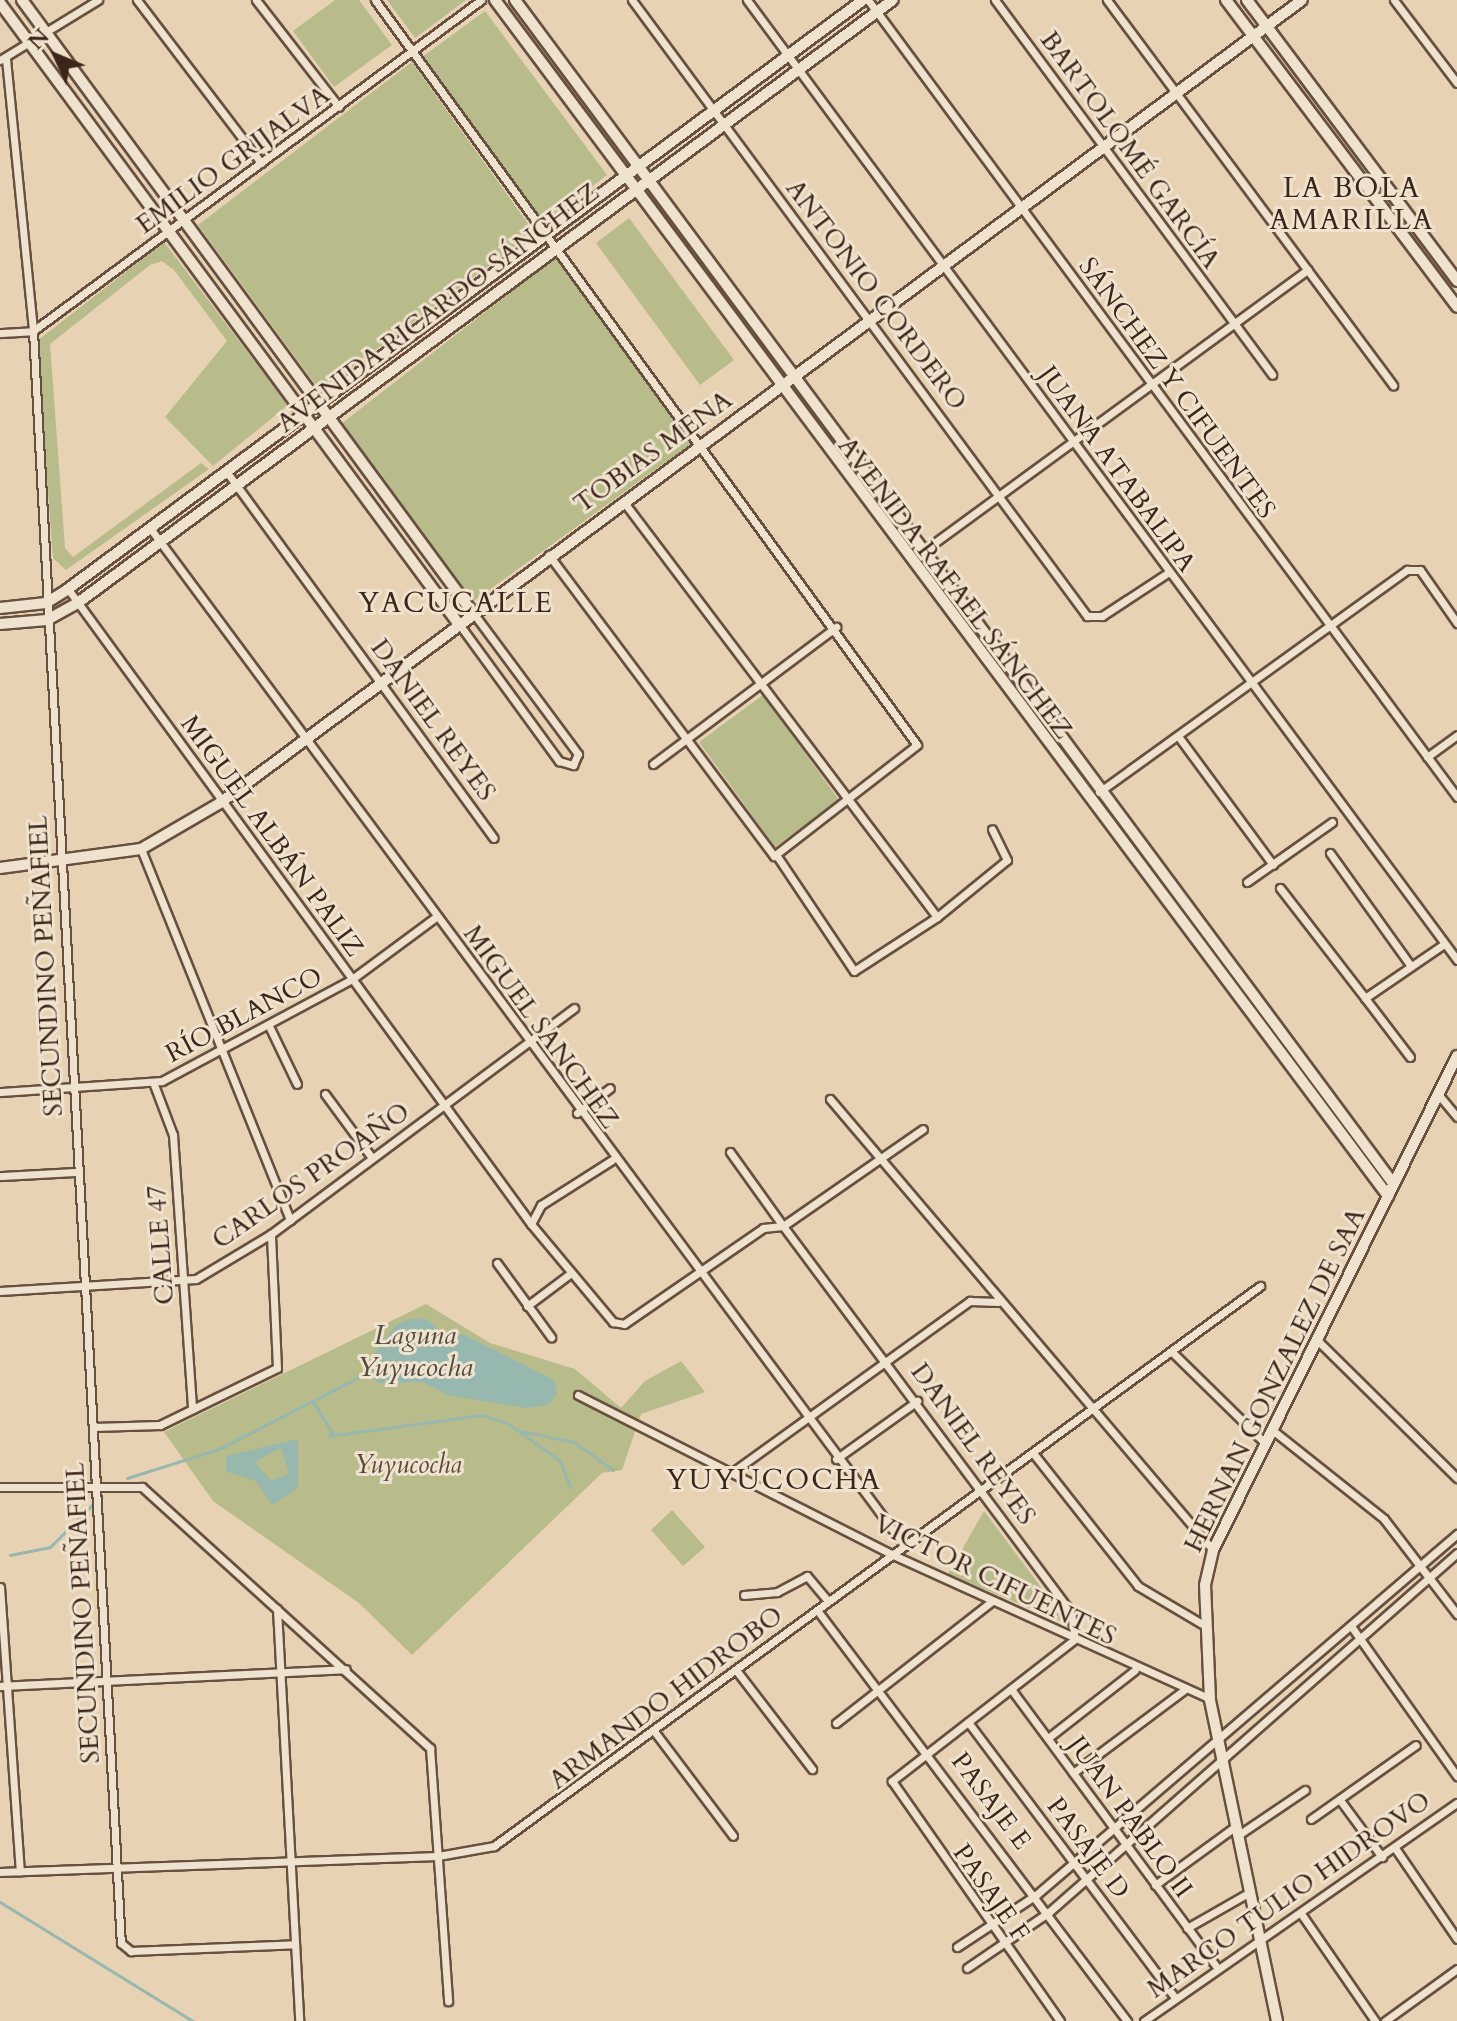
<!DOCTYPE html>
<meta charset="utf-8">
<style>
body{margin:0}
#map{position:relative;width:1457px;height:2021px;overflow:hidden;background:#e7d3b3;font-family:Cardo,serif}
div>[style]{position:absolute}
.green>*{inset:0;background:#b8bb8a}
.water>*{inset:0;background:#97b8ae}
.stream>*{height:3px;margin:-1.5px;padding:0 1.5px;transform-origin:1.5px;border-radius:1.5px;background:#97b8ae}
.roads{filter:drop-shadow(2px 0 #675040) drop-shadow(-2px 0 #675040) drop-shadow(0 2px #675040) drop-shadow(0 -2px #675040)}
.street>*{height:7px;margin:-3.5px;padding:0 3.5px;transform-origin:3.5px;border-radius:3.5px;background:#efe2ce}
.secondary>*{height:10px;margin:-5px;padding:0 5px;transform-origin:5px;border-radius:5px;background:#efe2ce}
span{translate:-50% -50%;white-space:nowrap;text-align:center;line-height:1.15;-webkit-text-stroke:6px #efe2ce;paint-order:stroke}
.street-label{font-size:26px;color:#3c251a}
.park-label{font-size:26px;color:#5b4a36;font-style:italic}
.neighbourhood-label{font-size:28px;color:#3c251a;letter-spacing:2px}
.water-label{font-size:28px;color:#534a3f;font-style:italic}
.north{position:absolute;left:16px;top:16px;width:80px;height:80px;-webkit-text-stroke:6px #efe2ce;paint-order:stroke;rotate:314deg;font-size:22px;font-weight:700;line-height:32px;text-align:center;color:#3c251a}
.north::after{content:'';display:block;margin:auto;width:28px;height:36px;background:#3c251a;clip-path:polygon(50% 0,100% 100%,50% 72%,0 100%)}
</style>
<div id="map">
<div class="green">
<i style="clip-path:polygon(335px 0,359px 0,392px 45px,334px 87px,293px 31px)"></i>
<i style="clip-path:polygon(387px 0,466px 0,415px 38px)"></i>
<i style="clip-path:polygon(485px 11px,607px 175px,544px 223px,422px 57px)"></i>
<i style="clip-path:polygon(412px 62px,534px 232px,320px 391px,198px 225px)"></i>
<i style="clip-path:polygon(629px 218px,734px 360px,700px 385px,596px 243px)"></i>
<i style="clip-path:polygon(164px 242px,288px 405px,213px 466px,165px 417px,227px 341px,174px 270px,162px 261px,150px 265px,50px 344px,65px 548px,73px 557px,201px 463px,209px 469px,66px 570px,53px 558px,37px 341px)"></i>
<i style="clip-path:polygon(556px 257px,692px 443px,471px 603px,341px 424px)"></i>
<i style="clip-path:polygon(763px 695px,839px 800px,775px 847px,699px 742px)"></i>
<i style="clip-path:polygon(426px 1304px,490px 1343px,575px 1369px,621px 1408px,645px 1381px,681px 1361px,705px 1392px,641px 1414px,622px 1470px,602px 1473px,412px 1655px,359px 1603px,213px 1501px,164px 1432px)"></i>
<i style="clip-path:polygon(672px 1510px,705px 1547px,683px 1566px,651px 1530px)"></i>
<i style="clip-path:polygon(984px 1511px,1064px 1618px,1063px 1622px,948px 1574px)"></i>
</div>
<div class="water">
<i style="clip-path:polygon(410px 1319px,427px 1319px,444px 1335px,463px 1334px,536px 1371px,554px 1380px,557px 1394px,547px 1405px,527px 1408px,448px 1395px,423px 1382px,379px 1383px,367px 1373px,370px 1359px,396px 1325px)"></i>
<i style="clip-path:polygon(evenodd,298px 1439px,298px 1488px,272px 1505px,256px 1481px,226px 1471px,226px 1456px,298px 1439px,281px 1448px,289px 1474px,271px 1480px,254px 1462px,281px 1448px)"></i>
</div>
<div class="stream">
<i style="left:313px;top:1402px;width:39px;rotate:58deg"></i>
<i style="left:516px;top:1430px;width:59px;rotate:11.7deg"></i>
<i style="left:574px;top:1442px;width:48px;rotate:35.7deg"></i>
<i style="left:329px;top:1436px;width:154px;rotate:-7.8deg"></i>
<i style="left:482px;top:1415px;width:28px;rotate:18deg"></i>
<i style="left:509px;top:1424px;width:63px;rotate:36deg"></i>
<i style="left:560px;top:1461px;width:28px;rotate:69deg"></i>
<i style="left:127px;top:1478px;width:96px;rotate:-17.5deg"></i>
<i style="left:219px;top:1449px;width:166px;rotate:-27.2deg"></i>
<i style="left:10px;top:1555px;width:41px;rotate:-11.3deg"></i>
<i style="left:50px;top:1547px;width:64px;rotate:-45deg"></i>
<i style="left:0;top:1902px;width:227px;rotate:31.7deg"></i>
</div>
<div class="roads">
<div class="street">
<i style="left:137px;top:0;width:205px;rotate:52.7deg"></i>
<i style="left:256px;top:0;width:135px;rotate:52.2deg"></i>
<i style="left:375px;top:0;width:921px;rotate:53.96deg"></i>
<i style="left:917px;top:745px;width:181px;rotate:142.2deg"></i>
<i style="left:774px;top:856px;width:376px;rotate:-126.8deg"></i>
<i style="left:632px;top:0;width:766px;rotate:53.55deg"></i>
<i style="left:1087px;top:616px;width:15px"></i>
<i style="left:1102px;top:616px;width:80px;rotate:-33.3deg"></i>
<i style="left:747px;top:0;width:1194px;rotate:53.51deg"></i>
<i style="left:868px;top:0;width:991px;rotate:53.53deg"></i>
<i style="left:995px;top:0;width:466px;rotate:53.5deg"></i>
<i style="left:1107px;top:0;width:480px;rotate:53.4deg"></i>
<i style="left:1394px;top:0;width:104px;rotate:52.8deg"></i>
<i style="left:6px;top:59px;width:273px;rotate:84.3deg"></i>
<i style="left:33px;top:331px;width:1614px;rotate:86.88deg"></i>
<i style="left:121px;top:1943px;width:13px;rotate:39deg"></i>
<i style="left:131px;top:1951px;width:164px;rotate:-2.4deg"></i>
<i style="left:0;top:60px;width:115px;rotate:-31.5deg"></i>
<i style="left:0;top:333px;width:33px;rotate:-3deg"></i>
<i style="left:33px;top:331px;width:557px;rotate:-36.46deg"></i>
<i style="left:226px;top:471px;width:454px;rotate:53.9deg"></i>
<i style="left:623px;top:501px;width:521px;rotate:52.95deg"></i>
<i style="left:937px;top:917px;width:99px;rotate:147deg"></i>
<i style="left:854px;top:971px;width:138px;rotate:-123.8deg"></i>
<i style="left:150px;top:528px;width:1266px;rotate:53.45deg"></i>
<i style="left:922px;top:552px;width:478px;rotate:-36.2deg"></i>
<i style="left:68px;top:589px;width:786px;rotate:53.9deg"></i>
<i style="left:459px;top:624px;width:170px;rotate:53.9deg"></i>
<i style="left:559px;top:761px;width:15px;rotate:16deg"></i>
<i style="left:573px;top:765px;width:12px;rotate:-66deg"></i>
<i style="left:578px;top:754px;width:174px;rotate:-126.6deg"></i>
<i style="left:1178px;top:736px;width:160px;rotate:53.6deg"></i>
<i style="left:1427px;top:757px;width:37px;rotate:-36deg"></i>
<i style="left:653px;top:764px;width:229px;rotate:-36.8deg"></i>
<i style="left:1099px;top:792px;width:380px;rotate:-35.8deg"></i>
<i style="left:1407px;top:570px;width:13px"></i>
<i style="left:1420px;top:570px;width:65px;rotate:55.1deg"></i>
<i style="left:141px;top:849px;width:400px;rotate:68.1deg"></i>
<i style="left:1330px;top:853px;width:139px;rotate:54.4deg"></i>
<i style="left:1247px;top:882px;width:104px;rotate:-35.2deg"></i>
<i style="left:1280px;top:888px;width:139px;rotate:52.3deg"></i>
<i style="left:1365px;top:998px;width:96px;rotate:-34.4deg"></i>
<i style="left:937px;top:917px;width:90px;rotate:-39.2deg"></i>
<i style="left:1007px;top:860px;width:34px;rotate:-116deg"></i>
<i style="left:1365px;top:998px;width:74px;rotate:52.7deg"></i>
<i style="left:270px;top:1028px;width:62px;rotate:64.3deg"></i>
<i style="left:153px;top:1082px;width:57px;rotate:69.3deg"></i>
<i style="left:173px;top:1135px;width:275px;rotate:86deg"></i>
<i style="left:0;top:1092px;width:162px;rotate:-3.9deg"></i>
<i style="left:162px;top:1081px;width:216px;rotate:-28.2deg"></i>
<i style="left:352px;top:979px;width:106px;rotate:-36.5deg"></i>
<i style="left:1437px;top:1093px;width:31px;rotate:50deg"></i>
<i style="left:325px;top:1094px;width:79px;rotate:53.7deg"></i>
<i style="left:830px;top:1099px;width:592px;rotate:49.66deg"></i>
<i style="left:577px;top:1113px;width:41px;rotate:-37.1deg"></i>
<i style="left:730px;top:1152px;width:91px;rotate:54.4deg"></i>
<i style="left:783px;top:1226px;width:170px;rotate:-34.7deg"></i>
<i style="left:612px;top:1160px;width:84px;rotate:147.6deg"></i>
<i style="left:541px;top:1205px;width:21px;rotate:118deg"></i>
<i style="left:531px;top:1224px;width:128px;rotate:50.1deg"></i>
<i style="left:613px;top:1322px;width:11px;rotate:10deg"></i>
<i style="left:624px;top:1324px;width:169px;rotate:-34.6deg"></i>
<i style="left:763px;top:1228px;width:20px;rotate:-6deg"></i>
<i style="left:783px;top:1226px;width:482px;rotate:53.3deg"></i>
<i style="left:1071px;top:1612px;width:27px;rotate:82deg"></i>
<i style="left:1075px;top:1639px;width:232px;rotate:142.2deg"></i>
<i style="left:892px;top:1781px;width:293px;rotate:55deg"></i>
<i style="left:0;top:1176px;width:76px;rotate:-3deg"></i>
<i style="left:497px;top:1263px;width:92px;rotate:53.9deg"></i>
<i style="left:0;top:1291px;width:196px;rotate:-3.5deg"></i>
<i style="left:196px;top:1279px;width:87px;rotate:-31deg"></i>
<i style="left:271px;top:1234px;width:378px;rotate:-36.7deg"></i>
<i style="left:527px;top:1306px;width:55px;rotate:-36.9deg"></i>
<i style="left:1316px;top:1339px;width:198px;rotate:44.6deg"></i>
<i style="left:1173px;top:1353px;width:129px;rotate:44.4deg"></i>
<i style="left:578px;top:1395px;width:351px;rotate:26.9deg"></i>
<i style="left:891px;top:1554px;width:350px;rotate:24.4deg"></i>
<i style="left:94px;top:1427px;width:66px;rotate:-1.7deg"></i>
<i style="left:160px;top:1425px;width:130px;rotate:-26deg"></i>
<i style="left:277px;top:1368px;width:134px;rotate:-92.6deg"></i>
<i style="left:1271px;top:1429px;width:144px;rotate:38.5deg"></i>
<i style="left:1384px;top:1519px;width:120px;rotate:52.5deg"></i>
<i style="left:1033px;top:1453px;width:169px;rotate:51.7deg"></i>
<i style="left:1138px;top:1586px;width:74px;rotate:30.7deg"></i>
<i style="left:836px;top:1459px;width:100px;rotate:-35.6deg"></i>
<i style="left:734px;top:1471px;width:291px;rotate:-35.8deg"></i>
<i style="left:970px;top:1301px;width:28px;rotate:2deg"></i>
<i style="left:0;top:1487px;width:142px"></i>
<i style="left:142px;top:1487px;width:389px;rotate:42.2deg"></i>
<i style="left:430px;top:1748px;width:254px;rotate:85.9deg"></i>
<i style="left:0;top:1587px;width:285px;rotate:86deg"></i>
<i style="left:744px;top:1595px;width:33px;rotate:-5deg"></i>
<i style="left:777px;top:1592px;width:34px;rotate:-28deg"></i>
<i style="left:807px;top:1576px;width:33px;rotate:50deg"></i>
<i style="left:277px;top:1609px;width:413px;rotate:86.9deg"></i>
<i style="left:817px;top:1610px;width:515px;rotate:52.97deg"></i>
<i style="left:1351px;top:1626px;width:184px;rotate:54.8deg"></i>
<i style="left:736px;top:1670px;width:125px;rotate:52.5deg"></i>
<i style="left:0;top:1686px;width:346px;rotate:-2.8deg"></i>
<i style="left:1011px;top:1689px;width:348px;rotate:53.5deg"></i>
<i style="left:968px;top:1722px;width:345px;rotate:53.1deg"></i>
<i style="left:836px;top:1723px;width:197px;rotate:-38deg"></i>
<i style="left:654px;top:1731px;width:131px;rotate:53deg"></i>
<i style="left:1048px;top:1738px;width:110px;rotate:-38deg"></i>
<i style="left:1073px;top:1773px;width:139px;rotate:-36.8deg"></i>
<i style="left:1340px;top:1800px;width:71px;rotate:53.6deg"></i>
<i style="left:1311px;top:1819px;width:128px;rotate:-35.2deg"></i>
<i style="left:1237px;top:1836px;width:82px;rotate:-34.1deg"></i>
<i style="left:1395px;top:1848px;width:110px;rotate:55.7deg"></i>
<i style="left:0;top:1872px;width:438px;rotate:-2.1deg"></i>
<i style="left:438px;top:1856px;width:57px;rotate:-10.1deg"></i>
<i style="left:494px;top:1846px;width:949px;rotate:-36.17deg"></i>
<i style="left:1155px;top:1885px;width:100px;rotate:-36.1deg"></i>
<i style="left:1302px;top:1915px;width:129px;rotate:55.4deg"></i>
<i style="left:1187px;top:1928px;width:73px;rotate:-29.7deg"></i>
<i style="left:957px;top:1947px;width:95px;rotate:-33.4deg"></i>
<i style="left:1036px;top:1895px;width:555px;rotate:-40.61deg"></i>
<i style="left:967px;top:1968px;width:99px;rotate:-34.3deg"></i>
<i style="left:1049px;top:1912px;width:543px;rotate:-41.34deg"></i>
<i style="left:1144px;top:2021px;width:381px;rotate:-34.9deg"></i>
<i style="left:1385px;top:2021px;width:89px;rotate:-35.8deg"></i>
</div>
<div class="secondary">
<i style="left:22px;top:0;width:760px;rotate:53.67deg"></i>
<i style="left:495px;top:0;width:1493px;rotate:53.25deg"></i>
<i style="left:515px;top:0;width:1473px;rotate:53.42deg"></i>
<i style="left:1226px;top:0;width:384px;rotate:53deg"></i>
<i style="left:1247px;top:0;width:351px;rotate:53.2deg"></i>
<i style="left:0;top:3px;width:771px;rotate:53.55deg"></i>
<i style="left:0;top:608px;width:46px;rotate:-6.2deg"></i>
<i style="left:46px;top:603px;width:26px;rotate:-32deg"></i>
<i style="left:68px;top:589px;width:989px;rotate:-36.53deg"></i>
<i style="left:0;top:624px;width:47px;rotate:-4.9deg"></i>
<i style="left:47px;top:620px;width:37px;rotate:-29deg"></i>
<i style="left:79px;top:602px;width:1012px;rotate:-36.49deg"></i>
<i style="left:0;top:868px;width:142px;rotate:-7.7deg"></i>
<i style="left:141px;top:849px;width:91px;rotate:-30.2deg"></i>
<i style="left:220px;top:803px;width:1347px;rotate:-36.58deg"></i>
<i style="left:1277px;top:2021px;width:329px;rotate:-101.8deg"></i>
<i style="left:1210px;top:1699px;width:114px;rotate:-92.5deg"></i>
<i style="left:1205px;top:1585px;width:36px;rotate:-77deg"></i>
<i style="left:1213px;top:1550px;width:551px;rotate:-63.71deg"></i>
</div>
</div>
<div class="street-label">
<span style="left:1130px;top:150px;rotate:54deg">BARTOLOMÉ GARCÍA</span>
<span style="left:233px;top:160px;rotate:-36deg">EMILIO GRIJALVA</span>
<span style="left:876px;top:295px;rotate:53deg">ANTONIO CORDERO</span>
<span style="left:438px;top:308px;rotate:-37deg">AVENIDA RICARDO SÁNCHEZ</span>
<span style="left:1177px;top:388px;rotate:54deg">SÁNCHEZ Y CIFUENTES</span>
<span style="left:653px;top:452px;rotate:-36deg">TOBIAS MENA</span>
<span style="left:1117px;top:469px;rotate:54deg">JUANA ATABALIPA</span>
<span style="left:955px;top:588px;rotate:53deg">AVENIDA RAFAEL SÁNCHEZ</span>
<span style="left:433px;top:720px;rotate:54deg">DANIEL REYES</span>
<span style="left:272px;top:836px;rotate:54deg">MIGUEL ALBÁN PALIZ</span>
<span style="left:46px;top:966px;rotate:-93deg">SECUNDINO PEÑAFIEL</span>
<span style="left:244px;top:1015px;rotate:-28deg">RÍO BLANCO</span>
<span style="left:541px;top:1027px;rotate:54deg">MIGUEL SANCHEZ</span>
<span style="left:311px;top:1176px;rotate:-35deg">CARLOS PROAÑO</span>
<span style="left:161px;top:1245px;rotate:-94deg">CALLE 47</span>
<span style="left:1275px;top:1380px;rotate:-64deg">HERNAN GONZALEZ DE SAA</span>
<span style="left:973px;top:1444px;rotate:54deg">DANIEL REYES</span>
<span style="left:995px;top:1580px;rotate:26deg">VICTOR CIFUENTES</span>
<span style="left:83px;top:1613px;rotate:-93deg">SECUNDINO PEÑAFIEL</span>
<span style="left:666px;top:1698px;rotate:-37deg">ARMANDO HIDROBO</span>
<span style="left:991px;top:1801px;rotate:53deg">PASAJE E</span>
<span style="left:1130px;top:1817px;rotate:54deg">JUAN PABLO II</span>
<span style="left:1088px;top:1848px;rotate:53deg">PASAJE D</span>
<span style="left:991px;top:1893px;rotate:55deg">PASAJE F</span>
<span style="left:1289px;top:1895px;rotate:-35deg">MARCO TULIO HIDROVO</span>
</div>
<div class="park-label">
<span style="left:408px;top:1465px">Yuyucocha</span>
</div>
<div class="neighbourhood-label">
<span style="left:1352px;top:204px">LA BOLA<br>AMARILLA</span>
<span style="left:456px;top:603px">YACUCALLE</span>
<span style="left:774px;top:1480px">YUYUCOCHA</span>
</div>
<div class="water-label">
<span style="left:415px;top:1351px">Laguna<br>Yuyucocha</span>
</div>
<div class="north">N</div>
</div>
